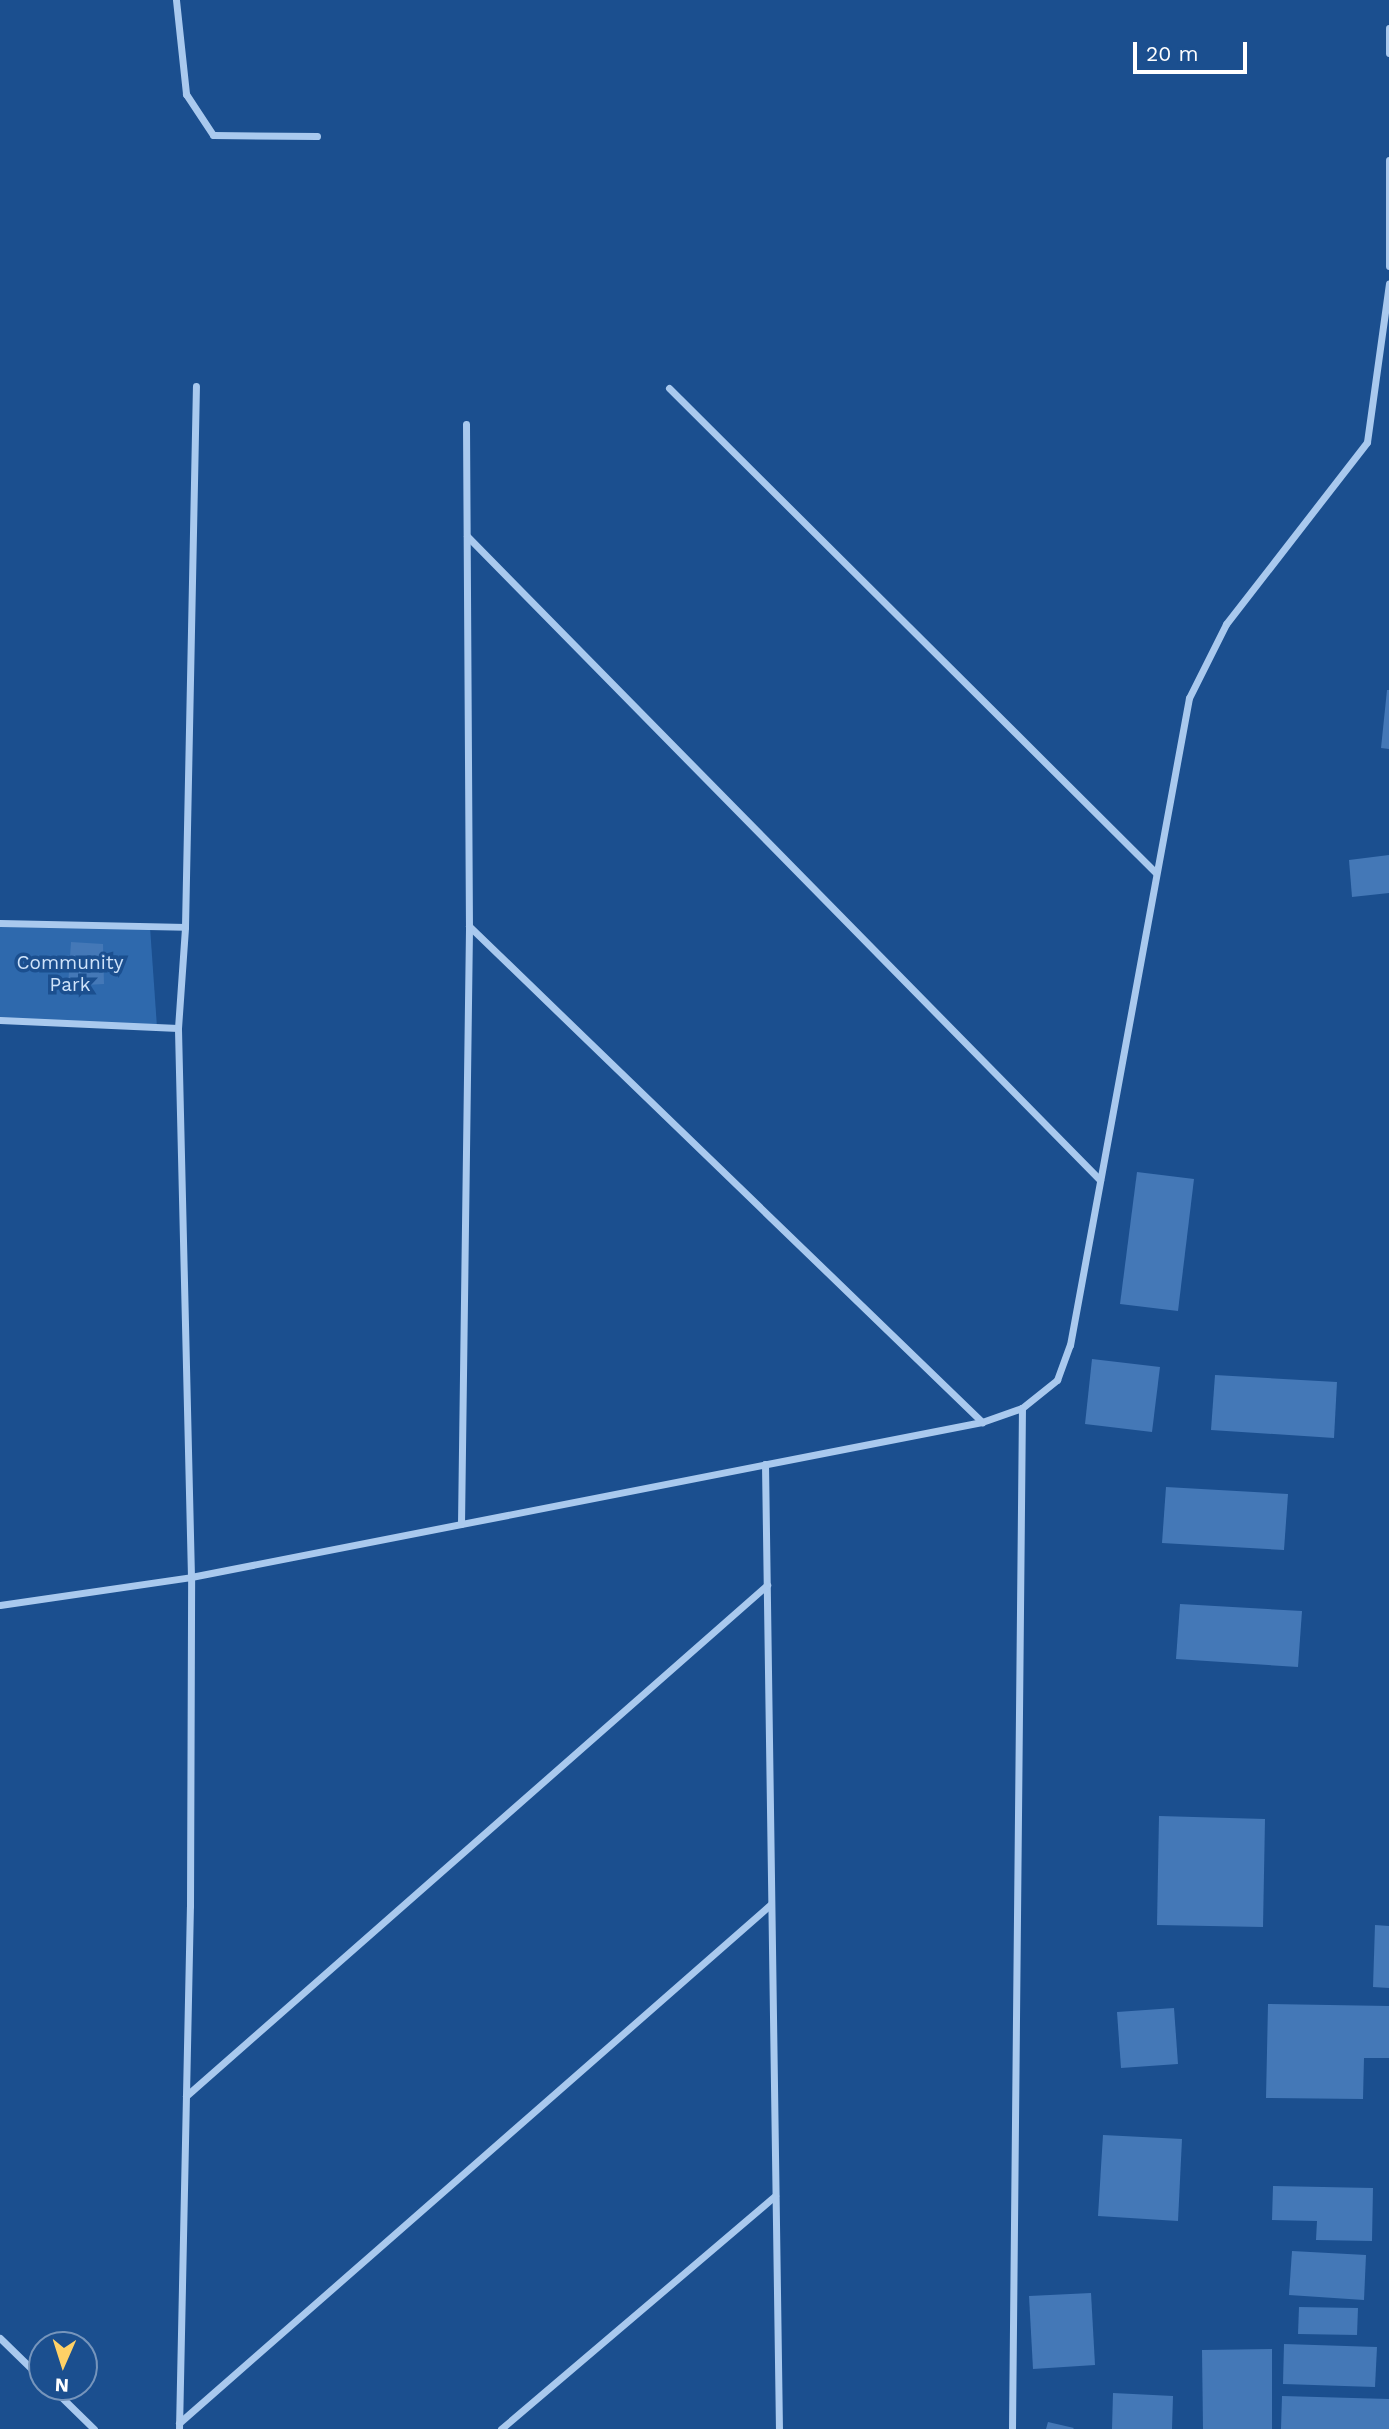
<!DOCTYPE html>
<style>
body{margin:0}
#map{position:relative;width:1389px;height:2429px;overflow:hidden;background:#1b4f8f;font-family:"Work Sans",sans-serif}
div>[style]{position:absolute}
.green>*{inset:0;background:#2e69ad}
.building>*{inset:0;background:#4478b7}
.minor>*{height:7px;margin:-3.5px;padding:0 3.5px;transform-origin:3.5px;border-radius:3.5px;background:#a9c9ee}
span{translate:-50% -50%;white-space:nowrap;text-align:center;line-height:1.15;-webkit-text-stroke:7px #1b4f8f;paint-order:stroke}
.park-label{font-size:19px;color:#cfe3fa}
.north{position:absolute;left:28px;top:2331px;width:70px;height:70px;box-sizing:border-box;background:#1b4f8f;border:2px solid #7695bc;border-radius:50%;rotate:183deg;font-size:19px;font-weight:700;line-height:28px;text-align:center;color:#fff}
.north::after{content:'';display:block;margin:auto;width:24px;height:32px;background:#ffd166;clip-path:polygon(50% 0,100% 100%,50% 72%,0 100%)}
.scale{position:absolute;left:1133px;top:42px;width:114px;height:32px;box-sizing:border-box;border:4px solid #fff;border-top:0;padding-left:9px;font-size:21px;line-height:24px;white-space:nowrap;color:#fff;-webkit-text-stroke:5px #1b4f8f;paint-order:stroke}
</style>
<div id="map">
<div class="green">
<i style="clip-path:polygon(0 923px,150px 927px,157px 1027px,0 1020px)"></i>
</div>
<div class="building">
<i style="clip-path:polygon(1387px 690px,1389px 690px,1389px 749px,1381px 748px)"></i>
<i style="clip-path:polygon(1389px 855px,1389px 893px,1352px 897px,1349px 860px)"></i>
<i style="clip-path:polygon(71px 942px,103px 944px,104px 984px,68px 986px)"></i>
<i style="clip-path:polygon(1137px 1172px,1194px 1179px,1178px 1311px,1120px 1304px)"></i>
<i style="clip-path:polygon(1092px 1359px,1160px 1367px,1152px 1432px,1085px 1424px)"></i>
<i style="clip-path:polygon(1215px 1375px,1337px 1382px,1334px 1438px,1211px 1430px)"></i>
<i style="clip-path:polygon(1166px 1487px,1288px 1494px,1284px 1550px,1162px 1543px)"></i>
<i style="clip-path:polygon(1180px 1604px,1302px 1611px,1298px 1667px,1176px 1659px)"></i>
<i style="clip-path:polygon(1159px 1816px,1265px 1819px,1263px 1927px,1157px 1925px)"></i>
<i style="clip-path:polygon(1375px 1925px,1389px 1926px,1389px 1988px,1373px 1987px)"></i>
<i style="clip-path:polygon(1268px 2004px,1389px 2006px,1389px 2058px,1364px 2058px,1363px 2099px,1266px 2098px)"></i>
<i style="clip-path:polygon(1174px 2008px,1178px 2064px,1121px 2068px,1117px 2012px)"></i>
<i style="clip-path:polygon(1103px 2135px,1182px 2139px,1178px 2221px,1098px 2216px)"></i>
<i style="clip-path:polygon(1273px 2186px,1373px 2188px,1372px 2241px,1316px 2240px,1317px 2221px,1272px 2220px)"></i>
<i style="clip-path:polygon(1292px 2251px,1366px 2255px,1364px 2300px,1289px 2295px)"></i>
<i style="clip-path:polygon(1091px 2293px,1095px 2365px,1033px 2369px,1029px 2296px)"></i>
<i style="clip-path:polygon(1299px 2307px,1358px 2308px,1357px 2335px,1298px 2334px)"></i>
<i style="clip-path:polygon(1284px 2344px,1377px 2347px,1375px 2387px,1283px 2384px)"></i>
<i style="clip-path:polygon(1272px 2349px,1272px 2429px,1203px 2429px,1202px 2350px)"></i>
<i style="clip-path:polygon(1113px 2393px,1173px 2396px,1172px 2429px,1112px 2429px)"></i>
<i style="clip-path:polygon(1282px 2396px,1389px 2399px,1389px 2429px,1281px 2429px)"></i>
<i style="clip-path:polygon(1048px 2422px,1074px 2428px,1073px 2429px,1046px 2429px)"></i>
</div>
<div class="minor">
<i style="left:176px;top:0;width:95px;rotate:83.9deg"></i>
<i style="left:186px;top:94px;width:49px;rotate:56.6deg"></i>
<i style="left:213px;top:135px;width:104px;rotate:0.6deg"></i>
<i style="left:1389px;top:28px;width:25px;rotate:90deg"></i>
<i style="left:1389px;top:160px;width:106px;rotate:90deg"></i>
<i style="left:669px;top:388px;width:687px;rotate:44.88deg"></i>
<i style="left:466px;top:424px;width:502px;rotate:89.66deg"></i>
<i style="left:469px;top:926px;width:714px;rotate:44.03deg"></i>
<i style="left:467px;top:536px;width:903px;rotate:45.49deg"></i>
<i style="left:0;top:923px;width:185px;rotate:1.2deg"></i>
<i style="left:0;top:1020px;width:178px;rotate:2.6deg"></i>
<i style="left:765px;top:1464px;width:965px;rotate:89.17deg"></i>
<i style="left:461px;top:1524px;width:598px;rotate:-89.23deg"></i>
<i style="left:0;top:1605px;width:193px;rotate:-8.3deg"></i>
<i style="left:191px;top:1577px;width:806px;rotate:-11.09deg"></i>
<i style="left:982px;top:1422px;width:42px;rotate:-19.3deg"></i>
<i style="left:1022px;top:1408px;width:45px;rotate:-38.7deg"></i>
<i style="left:1057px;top:1380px;width:37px;rotate:-70deg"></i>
<i style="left:1070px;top:1345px;width:658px;rotate:-79.58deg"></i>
<i style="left:1189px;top:698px;width:83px;rotate:-63.4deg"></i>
<i style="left:1226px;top:624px;width:230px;rotate:-52.2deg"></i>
<i style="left:1367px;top:442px;width:160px;rotate:-82.1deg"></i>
<i style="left:186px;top:2096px;width:774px;rotate:-41.33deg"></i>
<i style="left:0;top:2338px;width:59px;rotate:44.3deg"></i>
<i style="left:51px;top:2387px;width:60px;rotate:44.3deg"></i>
<i style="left:179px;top:2423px;width:787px;rotate:-41.24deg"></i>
<i style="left:179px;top:2429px;width:523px;rotate:-88.8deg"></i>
<i style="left:190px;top:1906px;width:329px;rotate:-89.8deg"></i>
<i style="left:191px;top:1577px;width:549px;rotate:-91.36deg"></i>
<i style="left:178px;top:1028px;width:101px;rotate:-86deg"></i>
<i style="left:185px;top:927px;width:541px;rotate:-88.84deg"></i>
<i style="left:501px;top:2429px;width:360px;rotate:-40.4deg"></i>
<i style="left:1012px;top:2429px;width:1021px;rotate:-89.44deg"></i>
</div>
<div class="park-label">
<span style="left:70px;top:974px">Community<br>Park</span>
</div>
<div class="north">N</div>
<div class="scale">20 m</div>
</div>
